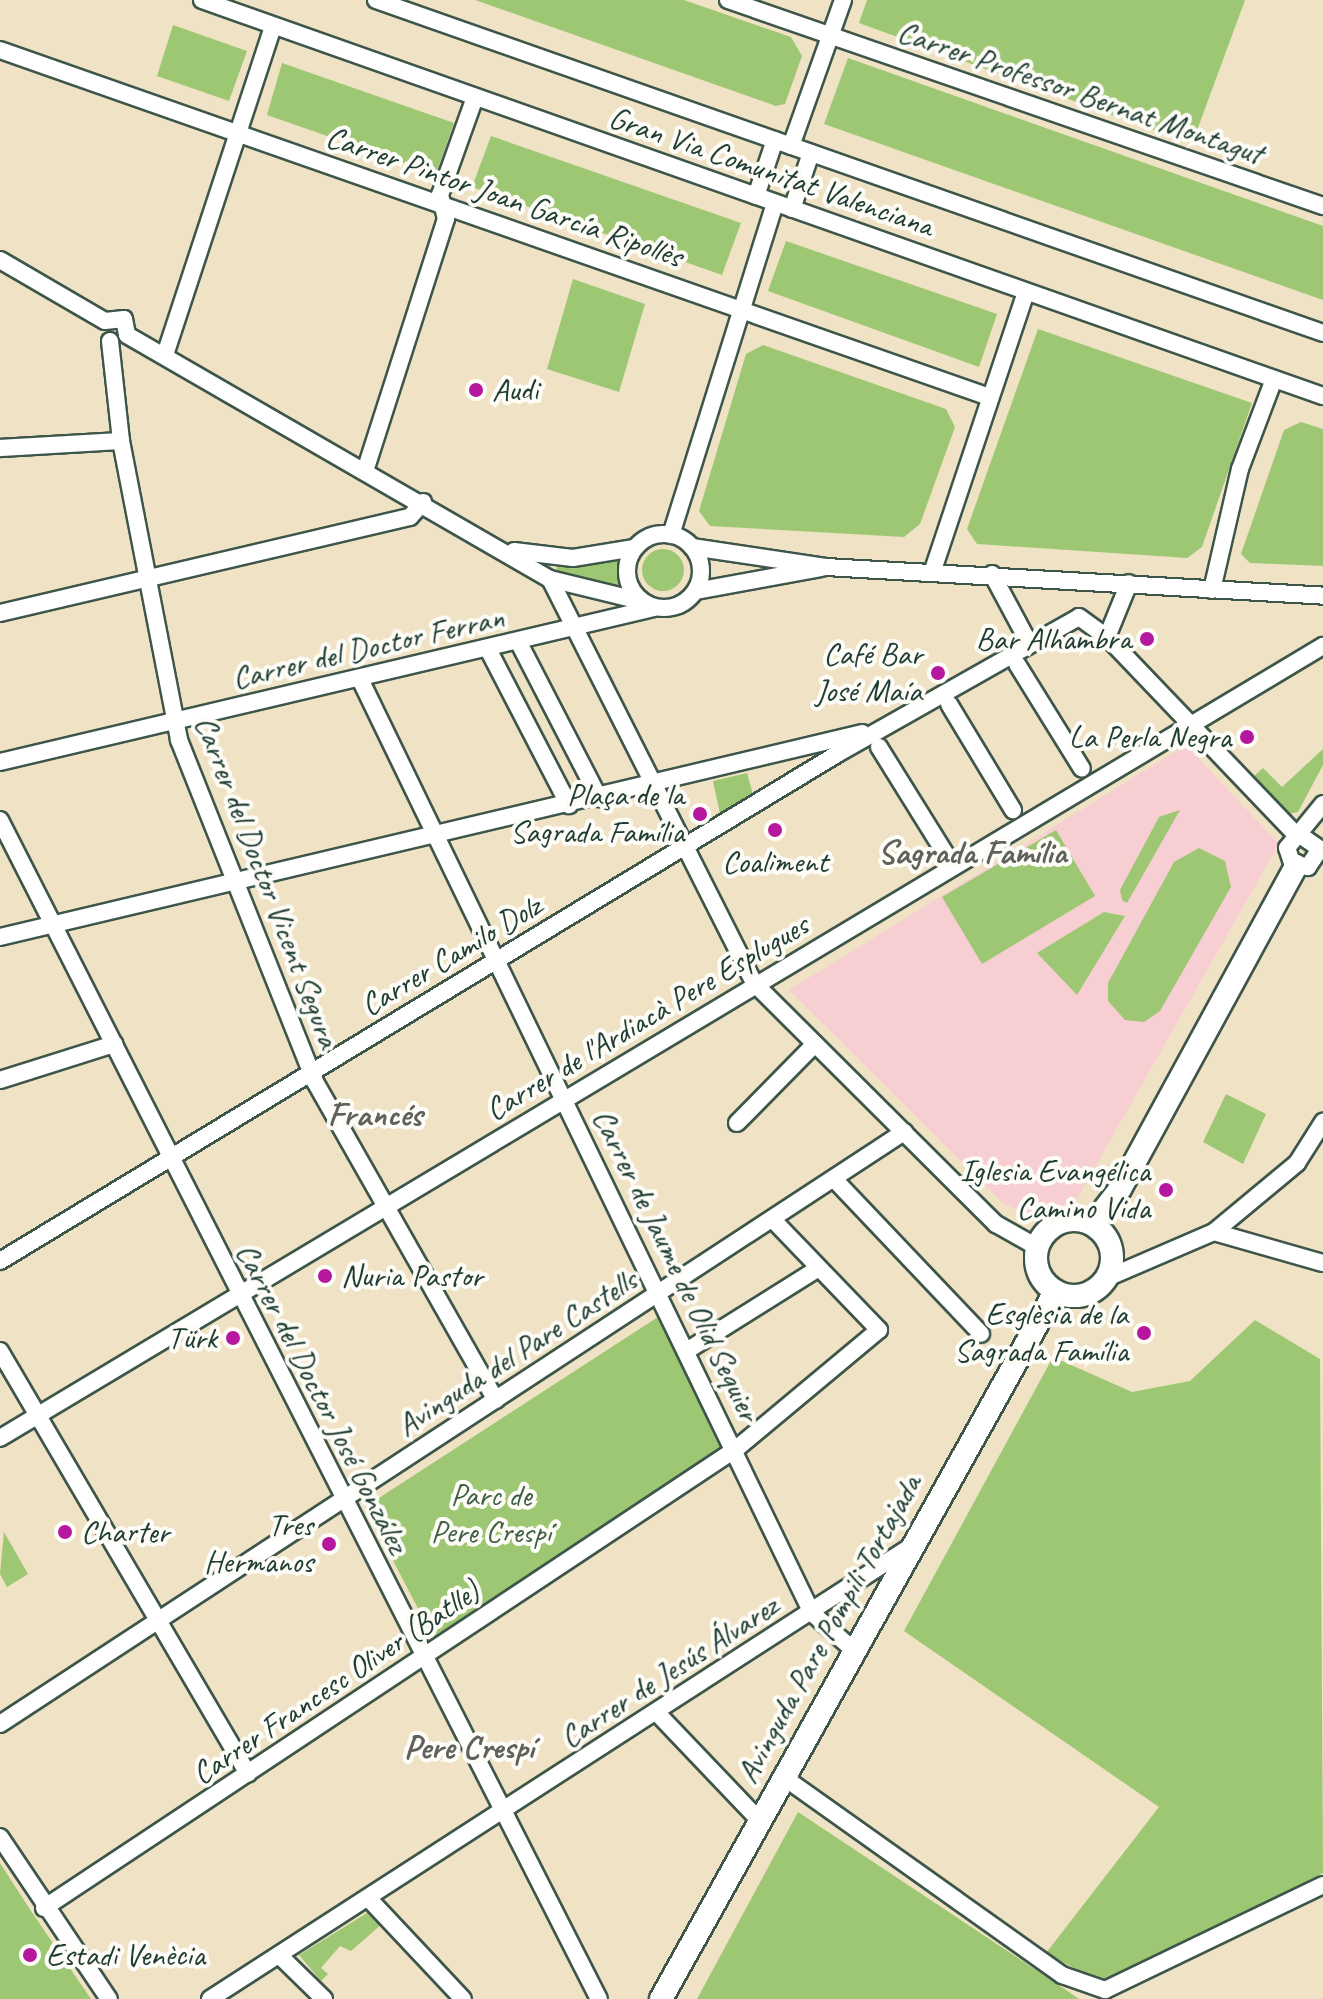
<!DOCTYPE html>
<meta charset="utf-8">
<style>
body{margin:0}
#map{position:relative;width:1323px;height:1999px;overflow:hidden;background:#f0e2c4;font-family:Caveat,sans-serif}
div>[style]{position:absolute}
.built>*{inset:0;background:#f7cfd2}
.green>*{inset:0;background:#9ec773}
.round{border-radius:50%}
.roads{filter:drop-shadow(2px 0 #3e564a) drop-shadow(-2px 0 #3e564a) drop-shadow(0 2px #3e564a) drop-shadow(0 -2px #3e564a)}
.street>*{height:16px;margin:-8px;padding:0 8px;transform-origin:8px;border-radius:8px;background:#fff}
.street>.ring{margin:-8px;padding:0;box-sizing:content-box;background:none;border:16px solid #fff;border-radius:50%}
.secondary>*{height:22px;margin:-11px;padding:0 11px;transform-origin:11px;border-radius:11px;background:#fff}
.secondary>.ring{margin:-11px;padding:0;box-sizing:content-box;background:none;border:22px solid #fff;border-radius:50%}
.dots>*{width:22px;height:22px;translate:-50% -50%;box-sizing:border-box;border:4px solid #fdfcf7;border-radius:50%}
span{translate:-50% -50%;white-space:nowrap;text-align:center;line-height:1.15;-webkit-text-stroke:8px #fdfcf7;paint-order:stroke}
.street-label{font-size:32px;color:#1f3d34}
.poi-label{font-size:32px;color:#1f3d34}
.left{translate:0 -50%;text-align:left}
.right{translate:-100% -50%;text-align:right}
.park-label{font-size:32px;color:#3f6044}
.neighbourhood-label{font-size:34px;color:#5f615a;font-weight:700}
</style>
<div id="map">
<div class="built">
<i style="clip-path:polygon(1186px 745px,1279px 844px,1075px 1202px,1037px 1220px,1003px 1203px,789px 990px)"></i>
</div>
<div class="green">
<i style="clip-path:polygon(475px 0,684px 0,791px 37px,802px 56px,785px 104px,776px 106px)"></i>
<i style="clip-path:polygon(867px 0,1245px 0,1192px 144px,859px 23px)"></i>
<i style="clip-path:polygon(173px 25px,247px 51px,229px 101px,157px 76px)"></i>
<i style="clip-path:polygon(848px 58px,1323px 226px,1323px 300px,824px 124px)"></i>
<i style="clip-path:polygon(282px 63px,454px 123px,436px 174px,267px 115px)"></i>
<i style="clip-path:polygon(491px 136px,741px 223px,722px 275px,472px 187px)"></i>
<i style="clip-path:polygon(786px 241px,997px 314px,979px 367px,768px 291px)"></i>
<i style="clip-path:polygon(573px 279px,645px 304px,619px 392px,547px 369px)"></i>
<i style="clip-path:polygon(1038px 329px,1252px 403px,1202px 547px,1187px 558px,977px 544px,967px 529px)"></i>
<i style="clip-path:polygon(763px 345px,946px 409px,955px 427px,920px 524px,904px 537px,710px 526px,699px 511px,746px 354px)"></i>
<i style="clip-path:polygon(1301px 422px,1323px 429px,1323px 566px,1250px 563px,1241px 554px,1284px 430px)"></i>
<i class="round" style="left:642px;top:549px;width:42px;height:42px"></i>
<i style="clip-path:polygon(618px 558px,619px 590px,555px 572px,558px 565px)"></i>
<i style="clip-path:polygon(1323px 749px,1323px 765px,1298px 812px,1288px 814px,1254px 776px,1263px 768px,1282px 787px)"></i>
<i style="clip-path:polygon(747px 773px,753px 794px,720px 814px,713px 781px)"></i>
<i style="clip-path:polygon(1180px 810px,1127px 903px,1122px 900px,1120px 890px,1159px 817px)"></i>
<i style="clip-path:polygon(1056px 830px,1095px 896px,982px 964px,942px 897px)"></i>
<i style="clip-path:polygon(1199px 848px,1225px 861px,1231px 887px,1160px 1011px,1144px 1022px,1125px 1020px,1108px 1001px,1108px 983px,1174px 862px)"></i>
<i style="clip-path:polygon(1104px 912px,1125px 916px,1077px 995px,1037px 953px)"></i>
<i style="clip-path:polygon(1226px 1094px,1266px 1114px,1243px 1164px,1203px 1142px)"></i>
<i style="clip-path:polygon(658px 1317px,726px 1447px,435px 1641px,365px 1507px)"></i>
<i style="clip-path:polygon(1255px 1320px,1320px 1359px,1323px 1873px,1132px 1972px,1096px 1980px,1046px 1953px,1159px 1807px,904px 1631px,1053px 1357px,1132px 1392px,1190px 1381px)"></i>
<i style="clip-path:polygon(4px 1532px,28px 1574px,7px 1587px,0 1574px)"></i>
<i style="clip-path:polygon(798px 1812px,1066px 1990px,1079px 1999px,697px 1999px)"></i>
<i style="clip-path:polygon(0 1863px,31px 1911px,91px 1999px,0 1999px)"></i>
<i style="clip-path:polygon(367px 1913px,383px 1923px,351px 1951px,340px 1946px,321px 1968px,328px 1974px,321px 1981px,299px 1955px)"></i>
</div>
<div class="roads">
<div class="street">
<i style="left:202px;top:0;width:1189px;rotate:19.46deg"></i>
<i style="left:376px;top:0;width:1004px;rotate:19.37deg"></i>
<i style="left:728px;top:0;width:630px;rotate:19.1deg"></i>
<i style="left:0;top:50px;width:1048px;rotate:19.33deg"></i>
<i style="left:791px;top:146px;width:155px;rotate:-70.4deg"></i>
<i style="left:756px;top:196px;width:59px;rotate:-71.3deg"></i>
<i style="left:792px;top:209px;width:59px;rotate:-71.3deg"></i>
<i style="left:0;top:260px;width:121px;rotate:30.2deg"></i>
<i style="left:105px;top:321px;width:19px;rotate:-6deg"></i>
<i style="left:124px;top:319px;width:16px;rotate:79deg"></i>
<i style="left:127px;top:335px;width:488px;rotate:30deg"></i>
<i style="left:550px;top:579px;width:93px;rotate:13.7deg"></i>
<i style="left:110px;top:341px;width:101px;rotate:83.7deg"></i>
<i style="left:121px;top:441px;width:305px;rotate:79deg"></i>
<i style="left:179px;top:740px;width:366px;rotate:68.3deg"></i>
<i style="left:314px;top:1080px;width:368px;rotate:60.4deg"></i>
<i style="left:165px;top:355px;width:346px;rotate:-71.8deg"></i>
<i style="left:0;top:448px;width:121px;rotate:-3.3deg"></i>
<i style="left:366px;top:468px;width:262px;rotate:-72.2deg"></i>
<i style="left:446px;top:219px;width:25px;rotate:-104deg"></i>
<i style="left:440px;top:195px;width:104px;rotate:-70.3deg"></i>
<i class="ring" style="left:627px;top:534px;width:58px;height:58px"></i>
<i style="left:671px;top:535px;width:348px;rotate:-72.6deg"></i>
<i style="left:692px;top:547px;width:135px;rotate:8.5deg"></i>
<i style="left:826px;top:567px;width:498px;rotate:3.3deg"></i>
<i style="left:514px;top:551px;width:59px;rotate:6.8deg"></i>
<i style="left:573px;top:558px;width:62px;rotate:-9.3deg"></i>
<i style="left:933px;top:570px;width:293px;rotate:-71.5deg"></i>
<i style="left:992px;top:574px;width:76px;rotate:61.8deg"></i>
<i style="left:550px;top:579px;width:454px;rotate:63.2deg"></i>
<i style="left:755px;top:984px;width:340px;rotate:44.9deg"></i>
<i style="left:996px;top:1224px;width:47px;rotate:29.3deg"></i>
<i style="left:1212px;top:590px;width:124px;rotate:-77deg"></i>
<i style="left:1240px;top:469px;width:96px;rotate:-69.3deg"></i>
<i style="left:696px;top:591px;width:127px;rotate:-10.4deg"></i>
<i style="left:0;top:613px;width:421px;rotate:-13.2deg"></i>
<i style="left:410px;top:517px;width:20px;rotate:-49deg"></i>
<i style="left:1107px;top:637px;width:58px;rotate:-67.8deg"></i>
<i style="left:518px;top:641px;width:177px;rotate:62.7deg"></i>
<i style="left:488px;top:649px;width:176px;rotate:62.6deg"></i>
<i style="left:1017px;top:664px;width:123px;rotate:58.2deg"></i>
<i style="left:360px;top:679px;width:1038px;rotate:64.18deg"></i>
<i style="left:812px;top:1613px;width:52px;rotate:41.9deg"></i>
<i style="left:949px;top:704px;width:124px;rotate:58.9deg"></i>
<i style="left:879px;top:747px;width:125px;rotate:58.1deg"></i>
<i style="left:0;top:762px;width:672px;rotate:-13.25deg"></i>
<i style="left:0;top:820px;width:1322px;rotate:63.07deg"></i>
<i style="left:1300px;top:835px;width:24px;rotate:35deg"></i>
<i style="left:1320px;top:849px;width:22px;rotate:124deg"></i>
<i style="left:1308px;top:867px;width:16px;rotate:-166deg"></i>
<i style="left:1292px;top:863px;width:16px;rotate:-108deg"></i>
<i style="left:1287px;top:848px;width:57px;rotate:-50.7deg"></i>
<i style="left:0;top:937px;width:886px;rotate:-13.31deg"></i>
<i style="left:0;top:1080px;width:120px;rotate:-17.5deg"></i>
<i style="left:737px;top:1123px;width:111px;rotate:-45.4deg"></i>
<i style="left:835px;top:1180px;width:212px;rotate:46.5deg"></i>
<i style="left:1214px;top:1232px;width:113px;rotate:15.9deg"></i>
<i style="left:0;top:1261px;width:979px;rotate:-31.2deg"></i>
<i style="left:837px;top:754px;width:278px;rotate:-29.5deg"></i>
<i style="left:1079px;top:617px;width:34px;rotate:36deg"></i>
<i style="left:1107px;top:637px;width:275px;rotate:46.3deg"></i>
<i style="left:1107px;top:1278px;width:116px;rotate:-23.3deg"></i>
<i style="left:1214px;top:1232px;width:108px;rotate:-39.7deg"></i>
<i style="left:1297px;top:1163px;width:49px;rotate:-57.6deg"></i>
<i style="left:688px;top:1350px;width:152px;rotate:-32.1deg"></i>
<i style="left:0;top:1351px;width:490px;rotate:59.6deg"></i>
<i style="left:0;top:1438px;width:1542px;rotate:-30.91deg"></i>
<i style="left:658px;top:1714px;width:146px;rotate:46.4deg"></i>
<i style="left:0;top:1724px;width:1081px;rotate:-33.22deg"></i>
<i style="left:782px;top:1776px;width:344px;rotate:35.4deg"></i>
<i style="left:1062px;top:1975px;width:46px;rotate:19.2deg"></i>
<i style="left:1105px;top:1990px;width:242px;rotate:-25.7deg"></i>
<i style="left:0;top:1837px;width:195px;rotate:56.1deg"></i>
<i style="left:369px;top:1899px;width:137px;rotate:46.8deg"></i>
<i style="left:44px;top:1908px;width:830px;rotate:-33.56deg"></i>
<i style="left:736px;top:1449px;width:186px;rotate:-39.8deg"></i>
<i style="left:879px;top:1330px;width:153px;rotate:-133.9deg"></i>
<i style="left:279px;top:1955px;width:63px;rotate:44.4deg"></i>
<i style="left:210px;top:1999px;width:837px;rotate:-32.85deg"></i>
</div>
<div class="secondary">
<i class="ring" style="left:1036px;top:1220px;width:54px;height:54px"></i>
<i style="left:1093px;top:1224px;width:44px;rotate:-52.4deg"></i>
<i style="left:1120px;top:1189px;width:368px;rotate:-61.4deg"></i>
<i style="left:661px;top:1999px;width:809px;rotate:-60.87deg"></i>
</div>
</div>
<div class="dots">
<i style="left:476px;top:390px;background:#b5179e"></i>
<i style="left:1147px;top:639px;background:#b5179e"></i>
<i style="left:938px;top:673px;background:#b5179e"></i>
<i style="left:1247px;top:737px;background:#b5179e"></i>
<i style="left:700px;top:814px;background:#b5179e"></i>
<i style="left:775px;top:830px;background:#b5179e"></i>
<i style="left:1166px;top:1190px;background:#b5179e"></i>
<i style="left:325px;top:1276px;background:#b5179e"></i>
<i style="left:1144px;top:1333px;background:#b5179e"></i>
<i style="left:233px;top:1338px;background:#b5179e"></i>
<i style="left:65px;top:1532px;background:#b5179e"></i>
<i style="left:329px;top:1544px;background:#b5179e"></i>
<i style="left:30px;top:1955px;background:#b5179e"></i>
</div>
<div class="street-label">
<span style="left:1080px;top:93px;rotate:19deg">Carrer Professor Bernat Montagut</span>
<span style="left:771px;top:172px;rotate:19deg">Gran Via Comunitat Valenciana</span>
<span style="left:504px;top:197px;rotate:19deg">Carrer Pintor Joan García Ripollès</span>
<span style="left:368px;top:648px;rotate:-13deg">Carrer del Doctor Ferran</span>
<span style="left:267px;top:882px;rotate:69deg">Carrer del Doctor Vicent Segura</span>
<span style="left:451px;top:956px;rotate:-31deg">Carrer Camilo Dolz</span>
<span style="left:647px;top:1018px;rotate:-31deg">Carrer de l'Ardiacà Pere Esplugues</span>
<span style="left:676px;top:1265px;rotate:64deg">Carrer de Jaume de Olid Sequier</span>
<span style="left:517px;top:1353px;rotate:-33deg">Avinguda del Pare Castells</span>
<span style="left:322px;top:1398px;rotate:63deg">Carrer del Doctor José González</span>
<span style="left:829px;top:1629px;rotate:-61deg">Avinguda Pare Pompili Tortajada</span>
<span style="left:669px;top:1672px;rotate:-33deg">Carrer de Jesús Álvarez</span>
<span style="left:336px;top:1683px;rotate:-34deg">Carrer Francesc Oliver (Batlle)</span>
</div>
<div class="poi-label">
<span class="left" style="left:492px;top:390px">Audi</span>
<span class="right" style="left:1131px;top:639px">Bar Alhambra</span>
<span class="right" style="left:922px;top:673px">Café Bar<br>José Maía</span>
<span class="right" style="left:1231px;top:737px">La Perla Negra</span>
<span class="right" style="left:684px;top:814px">Plaça de la<br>Sagrada Família</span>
<span style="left:775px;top:862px">Coaliment</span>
<span class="right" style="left:1150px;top:1190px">Iglesia Evangélica<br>Camino Vida</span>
<span class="left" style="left:341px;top:1276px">Nuria Pastor</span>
<span class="right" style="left:1128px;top:1333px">Esglèsia de la<br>Sagrada Família</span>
<span class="right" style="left:217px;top:1338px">Türk</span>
<span class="right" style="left:313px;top:1544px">Tres<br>Hermanos</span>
<span class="left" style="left:81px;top:1532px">Charter</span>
<span class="left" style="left:46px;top:1955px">Estadi Venècia</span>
</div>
<div class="park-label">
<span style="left:491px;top:1514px">Parc de<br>Pere Crespí</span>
</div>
<div class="neighbourhood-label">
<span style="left:972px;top:852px">Sagrada Família</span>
<span style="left:375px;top:1114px">Francés</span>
<span style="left:469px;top:1747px">Pere Crespí</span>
</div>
</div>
